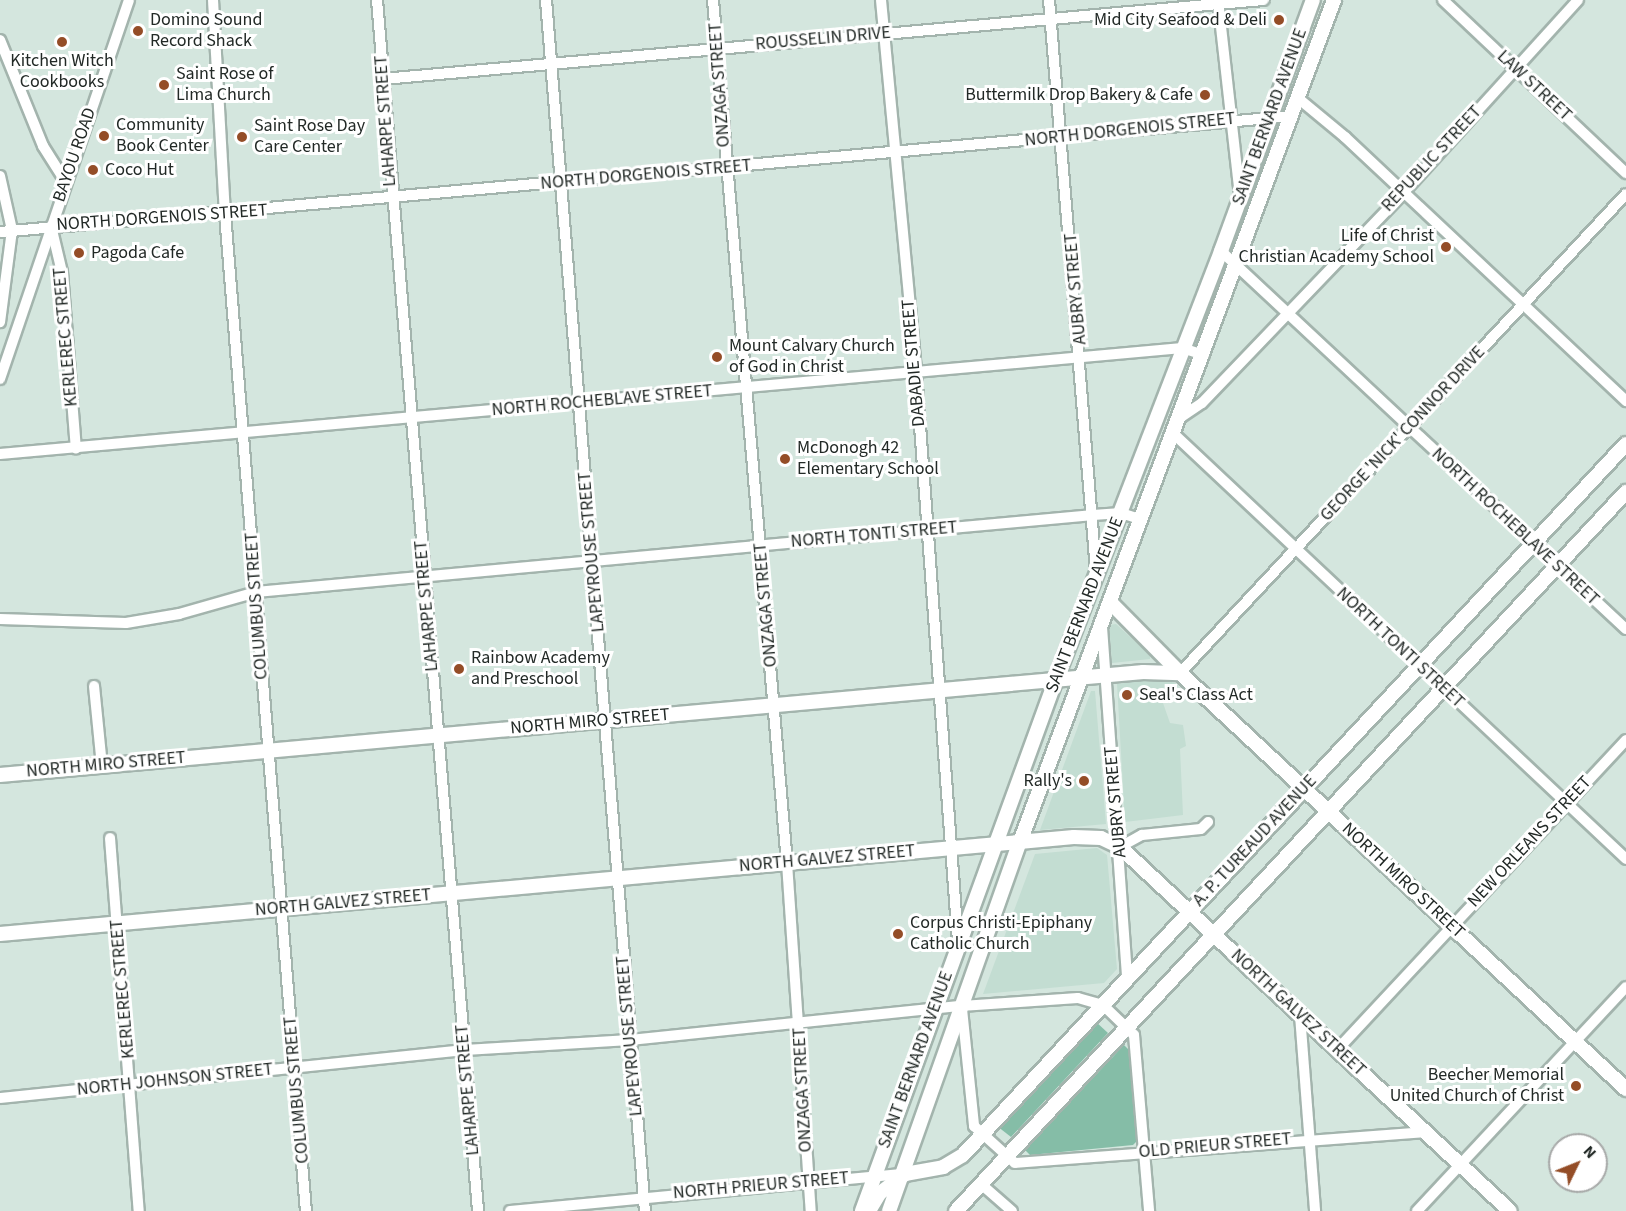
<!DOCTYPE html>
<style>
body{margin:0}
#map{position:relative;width:1626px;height:1211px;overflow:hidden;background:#d4e6de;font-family:"Source Sans 3",sans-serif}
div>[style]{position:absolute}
.built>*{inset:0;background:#c3ddd2}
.green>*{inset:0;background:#85bda7}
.roads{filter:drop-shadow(2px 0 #a3b4ad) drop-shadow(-2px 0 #a3b4ad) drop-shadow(0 2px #a3b4ad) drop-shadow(0 -2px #a3b4ad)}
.street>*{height:10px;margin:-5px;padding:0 5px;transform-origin:5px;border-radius:5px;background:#fff}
.secondary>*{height:14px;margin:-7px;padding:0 7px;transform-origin:7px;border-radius:7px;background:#fff}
.dots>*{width:16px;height:16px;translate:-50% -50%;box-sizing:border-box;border:3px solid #fff;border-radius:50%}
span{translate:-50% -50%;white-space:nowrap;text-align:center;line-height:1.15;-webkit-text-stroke:6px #fff;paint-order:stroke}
.poi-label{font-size:18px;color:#222926}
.right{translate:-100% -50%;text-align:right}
.left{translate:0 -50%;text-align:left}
.street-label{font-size:18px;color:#222926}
.north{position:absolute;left:1548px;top:1133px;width:60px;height:60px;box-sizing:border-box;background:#fff;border:2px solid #a7a9a8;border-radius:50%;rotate:47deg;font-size:16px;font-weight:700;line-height:24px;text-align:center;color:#222926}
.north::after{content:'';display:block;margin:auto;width:21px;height:27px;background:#944d27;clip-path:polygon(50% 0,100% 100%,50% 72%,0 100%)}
</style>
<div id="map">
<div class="built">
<i style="clip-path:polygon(1116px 624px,1150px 655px,1150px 659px,1112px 663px,1109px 625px)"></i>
<i style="clip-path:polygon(1162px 678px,1179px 685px,1163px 703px,1170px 723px,1183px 725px,1186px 746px,1180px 749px,1183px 815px,1125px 822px,1117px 684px)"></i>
<i style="clip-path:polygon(1091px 691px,1095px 691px,1106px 824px,1040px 830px)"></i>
<i style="clip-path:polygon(1097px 848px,1107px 855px,1117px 969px,1104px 983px,983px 994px,1035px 854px)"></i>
</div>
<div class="green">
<i style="clip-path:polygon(1095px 1021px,1108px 1033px,1011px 1137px,997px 1126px)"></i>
<i style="clip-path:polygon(1124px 1045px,1129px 1050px,1137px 1141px,1133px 1145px,1030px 1155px,1025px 1150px)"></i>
</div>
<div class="roads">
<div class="street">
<i style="left:213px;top:0;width:214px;rotate:86.8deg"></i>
<i style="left:225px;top:214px;width:1000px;rotate:85.36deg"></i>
<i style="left:377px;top:0;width:1215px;rotate:85.23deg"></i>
<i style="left:546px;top:0;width:1215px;rotate:85.33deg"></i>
<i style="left:713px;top:0;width:866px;rotate:85.1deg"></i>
<i style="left:787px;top:863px;width:349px;rotate:86.1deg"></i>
<i style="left:881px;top:0;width:373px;rotate:84.6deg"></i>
<i style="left:916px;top:371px;width:572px;rotate:85.79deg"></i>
<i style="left:1049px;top:0;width:573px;rotate:85.29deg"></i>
<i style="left:1218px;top:0;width:197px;rotate:83.6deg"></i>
<i style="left:1443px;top:0;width:252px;rotate:43.4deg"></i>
<i style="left:0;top:40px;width:114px;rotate:67.9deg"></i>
<i style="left:43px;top:146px;width:41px;rotate:57.8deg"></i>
<i style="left:383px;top:79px;width:884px;rotate:-5.13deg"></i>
<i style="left:1298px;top:98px;width:61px;rotate:39.7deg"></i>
<i style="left:1345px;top:137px;width:386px;rotate:43.2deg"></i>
<i style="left:0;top:176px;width:55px;rotate:77.5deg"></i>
<i style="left:12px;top:230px;width:93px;rotate:97.4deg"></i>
<i style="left:51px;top:226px;width:47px;rotate:76.6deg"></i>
<i style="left:62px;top:272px;width:177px;rotate:85.5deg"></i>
<i style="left:0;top:232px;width:1296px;rotate:-5.13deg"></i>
<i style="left:1221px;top:251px;width:554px;rotate:43.03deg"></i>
<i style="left:0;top:379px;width:400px;rotate:-71.2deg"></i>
<i style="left:1181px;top:417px;width:25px;rotate:-34deg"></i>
<i style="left:1202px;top:403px;width:292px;rotate:-46.2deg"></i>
<i style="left:1404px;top:192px;width:259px;rotate:-47.8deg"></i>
<i style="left:1175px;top:435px;width:619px;rotate:43.23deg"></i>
<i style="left:0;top:454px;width:1187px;rotate:-5.12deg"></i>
<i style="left:1182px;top:348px;width:23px;rotate:18deg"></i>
<i style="left:0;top:619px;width:126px;rotate:1.8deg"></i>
<i style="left:126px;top:623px;width:54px;rotate:-9.6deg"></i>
<i style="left:179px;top:614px;width:80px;rotate:-15.9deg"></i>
<i style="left:256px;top:592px;width:841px;rotate:-5.26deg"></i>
<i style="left:1093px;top:515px;width:28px;rotate:-4deg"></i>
<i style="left:1121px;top:513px;width:22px;rotate:18deg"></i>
<i style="left:1102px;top:627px;width:354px;rotate:85.9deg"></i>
<i style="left:1180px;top:673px;width:654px;rotate:-47.04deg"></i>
<i style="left:94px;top:686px;width:80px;rotate:84.3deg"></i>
<i style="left:110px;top:838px;width:374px;rotate:85.6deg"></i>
<i style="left:1120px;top:847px;width:25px;rotate:-29deg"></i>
<i style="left:1142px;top:835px;width:59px;rotate:-5.8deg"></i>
<i style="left:1201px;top:829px;width:10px;rotate:-45deg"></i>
<i style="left:962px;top:1009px;width:118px;rotate:84.1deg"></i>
<i style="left:974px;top:1126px;width:55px;rotate:42.1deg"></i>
<i style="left:1015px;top:1163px;width:411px;rotate:-4.3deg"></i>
<i style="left:1300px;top:1015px;width:197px;rotate:85.6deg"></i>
<i style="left:1337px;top:1050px;width:424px;rotate:-47deg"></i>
<i style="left:0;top:1098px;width:467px;rotate:-5.9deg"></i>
<i style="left:465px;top:1050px;width:165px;rotate:-3.5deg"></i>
<i style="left:630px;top:1040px;width:333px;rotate:-5.9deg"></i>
<i style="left:961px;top:1006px;width:117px;rotate:-3.9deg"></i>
<i style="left:1078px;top:998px;width:26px;rotate:16deg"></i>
<i style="left:1103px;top:1005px;width:43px;rotate:44.1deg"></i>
<i style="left:1134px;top:1035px;width:177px;rotate:85.1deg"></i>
<i style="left:981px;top:1184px;width:41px;rotate:41.1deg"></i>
<i style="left:510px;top:1211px;width:396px;rotate:-5.4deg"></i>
<i style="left:1417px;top:1211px;width:306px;rotate:-47deg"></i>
</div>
<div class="secondary">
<i style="left:1110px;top:602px;width:100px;rotate:45.4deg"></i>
<i style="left:0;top:775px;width:1148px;rotate:-5.15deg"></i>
<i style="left:1143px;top:672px;width:37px;rotate:2deg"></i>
<i style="left:1180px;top:673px;width:610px;rotate:43.01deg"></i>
<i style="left:0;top:934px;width:1078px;rotate:-5.16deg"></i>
<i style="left:1074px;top:837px;width:27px;rotate:2deg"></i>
<i style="left:1101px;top:838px;width:21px;rotate:25deg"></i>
<i style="left:1120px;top:847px;width:533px;rotate:43.03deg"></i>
<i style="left:862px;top:1211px;width:566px;rotate:-69.97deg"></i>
<i style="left:1056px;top:679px;width:459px;rotate:-68.9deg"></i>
<i style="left:1221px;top:251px;width:267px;rotate:-69.9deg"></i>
<i style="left:869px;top:1211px;width:21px;rotate:-59deg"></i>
<i style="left:880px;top:1193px;width:31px;rotate:-37deg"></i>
<i style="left:905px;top:1174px;width:39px;rotate:-10deg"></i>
<i style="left:943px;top:1167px;width:23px;rotate:-31deg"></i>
<i style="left:963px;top:1155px;width:972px;rotate:-47deg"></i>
<i style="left:889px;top:1211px;width:392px;rotate:-70.5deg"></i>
<i style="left:1020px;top:842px;width:899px;rotate:-69.55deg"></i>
<i style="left:956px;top:1211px;width:983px;rotate:-47.02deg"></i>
</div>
</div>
<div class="dots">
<i style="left:1279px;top:20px;background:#944d27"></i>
<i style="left:138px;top:31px;background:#944d27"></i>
<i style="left:62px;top:42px;background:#944d27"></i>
<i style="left:164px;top:85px;background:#944d27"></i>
<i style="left:1205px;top:95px;background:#944d27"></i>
<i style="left:104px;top:136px;background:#944d27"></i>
<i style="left:242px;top:137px;background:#944d27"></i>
<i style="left:93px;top:170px;background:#944d27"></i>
<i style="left:1446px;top:247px;background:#944d27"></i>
<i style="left:79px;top:253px;background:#944d27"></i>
<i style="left:717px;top:357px;background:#944d27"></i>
<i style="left:785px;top:459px;background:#944d27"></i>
<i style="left:459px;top:669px;background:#944d27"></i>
<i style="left:1127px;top:695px;background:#944d27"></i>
<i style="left:1084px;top:781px;background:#944d27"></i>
<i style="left:898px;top:934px;background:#944d27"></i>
<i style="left:1576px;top:1086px;background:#944d27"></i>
</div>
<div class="poi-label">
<span class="right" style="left:1267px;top:20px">Mid City Seafood &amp; Deli</span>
<span class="left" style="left:150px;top:31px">Domino Sound<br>Record Shack</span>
<span style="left:62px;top:72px">Kitchen Witch<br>Cookbooks</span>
<span class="left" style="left:176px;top:85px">Saint Rose of<br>Lima Church</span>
<span class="right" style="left:1193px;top:95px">Buttermilk Drop Bakery &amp; Cafe</span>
<span class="left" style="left:116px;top:136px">Community<br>Book Center</span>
<span class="left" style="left:254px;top:137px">Saint Rose Day<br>Care Center</span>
<span class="left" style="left:105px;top:170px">Coco Hut</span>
<span class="right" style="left:1434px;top:247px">Life of Christ<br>Christian Academy School</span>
<span class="left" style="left:91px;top:253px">Pagoda Cafe</span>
<span class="left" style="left:729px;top:357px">Mount Calvary Church<br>of God in Christ</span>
<span class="left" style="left:797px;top:459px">McDonogh 42<br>Elementary School</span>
<span class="left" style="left:471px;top:669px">Rainbow Academy<br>and Preschool</span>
<span class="left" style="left:1139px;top:695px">Seal's Class Act</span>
<span class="right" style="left:1072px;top:781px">Rally's</span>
<span class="left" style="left:910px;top:934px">Corpus Christi-Epiphany<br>Catholic Church</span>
<span class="right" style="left:1564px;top:1086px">Beecher Memorial<br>United Church of Christ</span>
</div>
<div class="street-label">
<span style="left:823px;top:39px;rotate:-5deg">ROUSSELIN DRIVE</span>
<span style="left:720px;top:85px;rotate:-94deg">ONZAGA STREET</span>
<span style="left:1534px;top:86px;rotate:43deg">LAW STREET</span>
<span style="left:1270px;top:117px;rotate:-70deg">SAINT BERNARD AVENUE</span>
<span style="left:386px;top:121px;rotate:-94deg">LAHARPE STREET</span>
<span style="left:1130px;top:130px;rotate:-6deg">NORTH DORGENOIS STREET</span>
<span style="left:75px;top:155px;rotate:-71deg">BAYOU ROAD</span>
<span style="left:1432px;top:159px;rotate:-47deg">REPUBLIC STREET</span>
<span style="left:646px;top:175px;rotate:-5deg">NORTH DORGENOIS STREET</span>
<span style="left:162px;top:218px;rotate:-4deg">NORTH DORGENOIS STREET</span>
<span style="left:1076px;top:289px;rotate:-95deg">AUBRY STREET</span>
<span style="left:66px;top:337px;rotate:-95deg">KERLEREC STREET</span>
<span style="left:914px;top:363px;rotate:-95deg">DABADIE STREET</span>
<span style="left:602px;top:401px;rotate:-5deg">NORTH ROCHEBLAVE STREET</span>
<span style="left:1403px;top:434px;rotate:-47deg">GEORGE 'NICK' CONNOR DRIVE</span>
<span style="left:1515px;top:527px;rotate:43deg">NORTH ROCHEBLAVE STREET</span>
<span style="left:874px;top:535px;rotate:-5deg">NORTH TONTI STREET</span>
<span style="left:592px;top:552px;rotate:-95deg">LAPEYROUSE STREET</span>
<span style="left:766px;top:605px;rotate:-95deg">ONZAGA STREET</span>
<span style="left:1085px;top:605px;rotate:-69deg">SAINT BERNARD AVENUE</span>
<span style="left:257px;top:606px;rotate:-94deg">COLUMBUS STREET</span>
<span style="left:427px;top:606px;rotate:-95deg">LAHARPE STREET</span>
<span style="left:1400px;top:648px;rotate:43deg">NORTH TONTI STREET</span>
<span style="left:590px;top:722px;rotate:-5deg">NORTH MIRO STREET</span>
<span style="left:106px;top:765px;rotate:-5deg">NORTH MIRO STREET</span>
<span style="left:1116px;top:802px;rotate:-95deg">AUBRY STREET</span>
<span style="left:1255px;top:841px;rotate:-47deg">A. P. TUREAUD AVENUE</span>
<span style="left:1530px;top:842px;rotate:-47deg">NEW ORLEANS STREET</span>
<span style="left:827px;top:859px;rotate:-5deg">NORTH GALVEZ STREET</span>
<span style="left:1403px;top:881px;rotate:43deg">NORTH MIRO STREET</span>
<span style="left:343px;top:903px;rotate:-5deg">NORTH GALVEZ STREET</span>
<span style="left:123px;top:989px;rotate:-95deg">KERLEREC STREET</span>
<span style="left:1298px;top:1013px;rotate:43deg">NORTH GALVEZ STREET</span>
<span style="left:630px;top:1036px;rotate:-95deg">LAPEYROUSE STREET</span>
<span style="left:916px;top:1060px;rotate:-70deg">SAINT BERNARD AVENUE</span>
<span style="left:175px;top:1080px;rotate:-6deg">NORTH JOHNSON STREET</span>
<span style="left:297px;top:1090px;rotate:-95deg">COLUMBUS STREET</span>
<span style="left:468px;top:1090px;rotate:-95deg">LAHARPE STREET</span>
<span style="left:803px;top:1090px;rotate:-93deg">ONZAGA STREET</span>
<span style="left:1215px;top:1146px;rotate:-5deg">OLD PRIEUR STREET</span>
<span style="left:761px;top:1186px;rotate:-5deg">NORTH PRIEUR STREET</span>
</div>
<div class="north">N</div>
</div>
